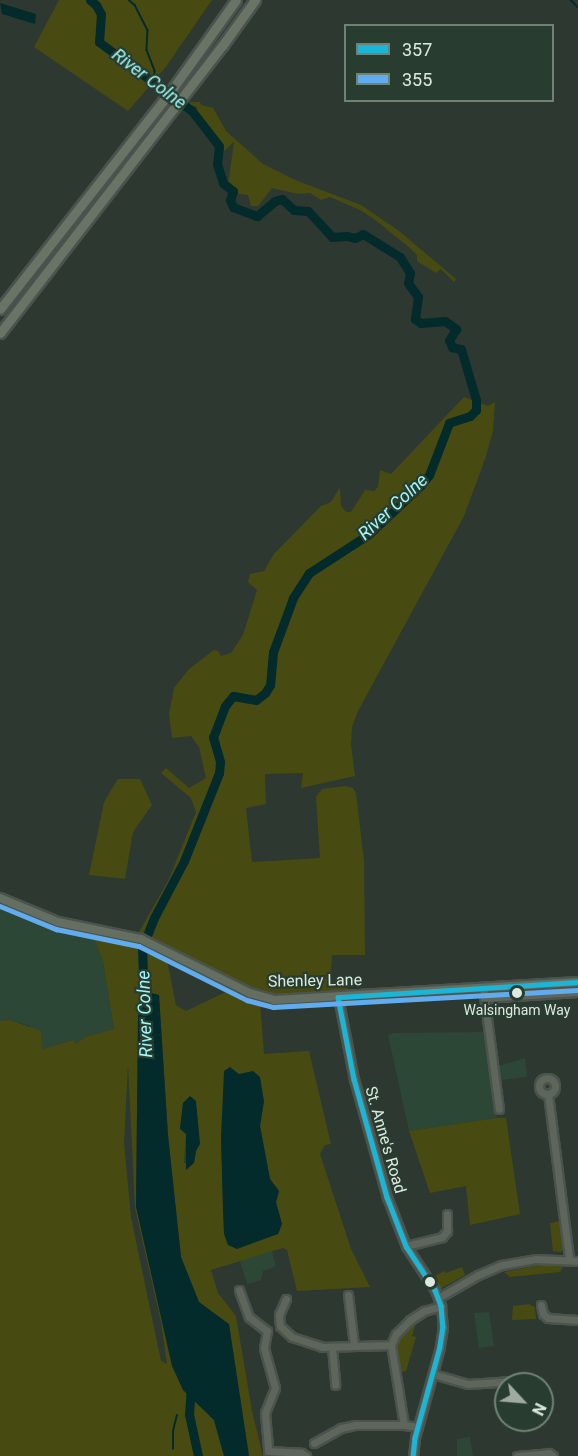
<!DOCTYPE html>
<style>
body{margin:0}
#map{position:relative;width:578px;height:1456px;overflow:hidden;background:#2d3830;font-family:Roboto,sans-serif}
div>[style]{position:absolute}
.built>*{inset:0;background:#2d4736}
.green>*{inset:0;background:#484b11}
.water>*{inset:0;background:#042b2b}
.stream>*{height:1.5px;margin:-0.75px;padding:0 0.75px;transform-origin:0.75px;border-radius:0.75px;background:#042b2b}
.river>*{height:9px;margin:-4.5px;padding:0 4.5px;transform-origin:4.5px;border-radius:4.5px;background:#042b2b}
.roads{filter:drop-shadow(2px 0 #4a534d) drop-shadow(-2px 0 #4a534d) drop-shadow(0 2px #4a534d) drop-shadow(0 -2px #4a534d)}
.minor>*{height:7px;margin:-3.5px;padding:0 3.5px;transform-origin:3.5px;border-radius:3.5px;background:#5e665b}
.minor>.ring{margin:-3.5px;padding:0;box-sizing:content-box;background:none;border:7px solid #5e665b;border-radius:50%}
.major>*{height:8px;margin:-4px;padding:0 4px;transform-origin:4px;border-radius:4px;background:#646e61}
.highway>*{height:9px;margin:-4.5px;padding:0 4.5px;transform-origin:4.5px;border-radius:4.5px;background:#697466}
.bus-1>*{height:4.5px;margin:-2.25px;padding:0 2.25px;transform-origin:2.25px;border-radius:2.25px;background:#1ab6d8}
.bus-2>*{height:4.5px;margin:-2.25px;padding:0 2.25px;transform-origin:2.25px;border-radius:2.25px;background:#60acee}
.dots>*{width:16px;height:16px;translate:-50% -50%;box-sizing:border-box;border:3px solid #283d2f;border-radius:50%}
span{translate:-50% -50%;white-space:nowrap;text-align:center;line-height:1.15;-webkit-text-stroke:4.5px #283d2f;paint-order:stroke}
.bus-label{font-size:14px;color:#dde9e0}
.street-label{font-size:16px;color:#dde9e0}
.water-label{font-size:18px;color:#a0f6f9;font-style:italic}
.legend{position:absolute;left:344px;top:24px;width:210px;height:78px;box-sizing:border-box;background:#283d2f;border:2px solid #708276;margin:0;padding:8px 10px;list-style:none;font-size:18px;color:#dde9e0}
.legend li{display:flex;align-items:center;gap:12px;height:30px}
.legend b{width:30px;border:2px solid #708276}
.north{position:absolute;left:494px;top:1372px;width:60px;height:60px;box-sizing:border-box;background:#283d2f;border:2px solid #708276;border-radius:50%;rotate:116deg;font-size:16px;font-weight:700;line-height:24px;text-align:center;color:#dde9e0}
.north::after{content:'';display:block;margin:auto;width:21px;height:27px;background:#9faba2;clip-path:polygon(50% 0,100% 100%,50% 72%,0 100%)}
</style>
<div id="map">
<div class="built">
<i style="clip-path:polygon(0 906px,61px 928px,94px 935px,103px 961px,114px 1029px,85px 1037px,76px 1044px,72px 1040px,42px 1049px,30px 1026px,10px 1020px,0 1021px)"></i>
<i style="clip-path:polygon(485px 1032px,497px 1118px,409px 1131px,388px 1035px,394px 1033px)"></i>
<i style="clip-path:polygon(525px 1058px,527px 1077px,501px 1080px,499px 1066px)"></i>
<i style="clip-path:polygon(272px 1251px,276px 1266px,263px 1271px,261px 1280px,247px 1284px,240px 1261px)"></i>
<i style="clip-path:polygon(489px 1312px,494px 1346px,479px 1348px,474px 1313px)"></i>
<i style="clip-path:polygon(470px 1437px,473px 1456px,457px 1456px,457px 1439px)"></i>
</div>
<div class="green">
<i style="clip-path:polygon(59px 0,212px 0,165px 68px,128px 111px,34px 47px)"></i>
<i style="clip-path:polygon(191px 102px,200px 102px,201px 105px,213px 108px,226px 131px,263px 164px,295px 180px,361px 205px,399px 231px,456px 279px,454px 282px,441px 269px,436px 273px,417px 261px,417px 255px,410px 248px,374px 219px,360px 210px,330px 197px,321px 200px,310px 193px,298px 194px,272px 188px,258px 206px,251px 206px,248px 195px,239px 194px,228px 185px,234px 142px,224px 151px,222px 142px,195px 111px,197px 107px,189px 104px)"></i>
<i style="clip-path:polygon(464px 397px,488px 406px,495px 402px,493px 431px,485px 459px,464px 516px,358px 711px,352px 727px,351px 744px,355px 776px,301px 788px,303px 773px,265px 774px,266px 804px,246px 808px,252px 862px,320px 858px,316px 797px,322px 789px,345px 786px,353px 788px,356px 793px,364px 861px,365px 955px,332px 955px,330px 986px,347px 986px,348px 992px,267px 994px,138px 934px,169px 879px,196px 812px,191px 798px,161px 773px,166px 768px,189px 788px,206px 778px,199px 747px,191px 736px,172px 738px,169px 714px,174px 688px,189px 669px,214px 650px,218px 651px,221px 656px,231px 653px,243px 635px,257px 590px,248px 582px,250px 574px,264px 571px,274px 554px,321px 506px,331px 502px,340px 487px,341px 506px,346px 512px,351px 512px,365px 490px,374px 491px,378px 487px,380px 470px,391px 474px)"></i>
<i style="clip-path:polygon(118px 779px,140px 779px,152px 805px,133px 832px,125px 879px,89px 875px,104px 802px)"></i>
<i style="clip-path:polygon(evenodd,92px 932px,138px 942px,166px 955px,176px 1005px,186px 1011px,228px 991px,233px 994px,236px 990px,260px 1002px,264px 1054px,309px 1051px,331px 1144px,325px 1145px,320px 1154px,351px 1249px,370px 1287px,297px 1291px,287px 1250px,283px 1248px,211px 1270px,218px 1293px,236px 1316px,252px 1411px,263px 1456px,249px 1456px,229px 1325px,199px 1302px,181px 1257px,168px 1135px,159px 995px,143px 991px,138px 1018px,136px 1207px,183px 1390px,214px 1420px,224px 1456px,0 1456px,0 1021px,10px 1020px,41px 1031px,42px 1049px,73px 1040px,76px 1044px,85px 1037px,114px 1029px,103px 961px,92px 932px,128px 1064px,135px 1208px,161px 1322px,167px 1364px,161px 1361px,131px 1217px,124px 1143px,128px 1064px,92px 932px,230px 1067px,264px 1101px,260px 1126px,270px 1179px,279px 1191px,276px 1202px,282px 1224px,278px 1234px,263px 1238px,224px 1234px,221px 1137px,230px 1067px,92px 932px,190px 1097px,195px 1101px,196px 1150px,194px 1163px,184px 1163px,186px 1134px,180px 1128px,183px 1103px,190px 1097px)"></i>
<i style="clip-path:polygon(497px 1118px,506px 1118px,520px 1214px,470px 1225px,466px 1186px,430px 1193px,409px 1131px)"></i>
<i style="clip-path:polygon(561px 1221px,564px 1248px,561px 1252px,553px 1251px,550px 1223px)"></i>
<i style="clip-path:polygon(538px 1265px,564px 1265px,560px 1272px,510px 1277px,504px 1272px)"></i>
<i style="clip-path:polygon(462px 1267px,465px 1275px,440px 1289px,432px 1278px,444px 1271px,446px 1273px)"></i>
<i style="clip-path:polygon(529px 1304px,535px 1307px,536px 1319px,512px 1320px,513px 1306px)"></i>
<i style="clip-path:polygon(417px 1320px,412px 1336px,416px 1337px,406px 1371px,397px 1373px,394px 1343px,397px 1336px)"></i>
</div>
<div class="water">
<i style="clip-path:polygon(0 3px,36px 14px,35px 24px,2px 14px)"></i>
<i style="clip-path:polygon(143px 991px,159px 995px,168px 1135px,181px 1257px,199px 1302px,229px 1324px,249px 1456px,224px 1456px,214px 1420px,183px 1390px,172px 1366px,136px 1207px,138px 1018px)"></i>
<i style="clip-path:polygon(230px 1067px,239px 1074px,253px 1071px,260px 1077px,264px 1101px,260px 1126px,270px 1179px,279px 1191px,276px 1202px,282px 1224px,278px 1234px,237px 1249px,228px 1245px,224px 1234px,223px 1210px,221px 1137px,224px 1071px)"></i>
<i style="clip-path:polygon(190px 1096px,196px 1101px,200px 1144px,196px 1151px,194px 1163px,186px 1170px,186px 1134px,180px 1129px,183px 1103px)"></i>
</div>
<div class="stream">
<i style="left:129px;top:0;width:8px;rotate:40deg"></i>
<i style="left:135px;top:5px;width:28px;rotate:63deg"></i>
<i style="left:148px;top:30px;width:20px;rotate:93deg"></i>
<i style="left:147px;top:50px;width:22px;rotate:69deg"></i>
<i style="left:155px;top:71px;width:12px;rotate:95deg"></i>
<i style="left:571px;top:0;width:10px;rotate:45deg"></i>
<i style="left:173px;top:1449px;width:18px;rotate:-90deg"></i>
<i style="left:173px;top:1431px;width:16px;rotate:-76deg"></i>
</div>
<div class="river">
<i style="left:90px;top:0;width:8px;rotate:40deg"></i>
<i style="left:96px;top:5px;width:10px;rotate:61deg"></i>
<i style="left:101px;top:14px;width:28px;rotate:94deg"></i>
<i style="left:99px;top:42px;width:116px;rotate:36.6deg"></i>
<i style="left:192px;top:111px;width:44px;rotate:52.4deg"></i>
<i style="left:219px;top:146px;width:18px;rotate:96deg"></i>
<i style="left:217px;top:164px;width:20px;rotate:72deg"></i>
<i style="left:223px;top:183px;width:13px;rotate:39deg"></i>
<i style="left:233px;top:191px;width:9px;rotate:108deg"></i>
<i style="left:230px;top:200px;width:8px;rotate:67deg"></i>
<i style="left:233px;top:207px;width:26px;rotate:21deg"></i>
<i style="left:257px;top:216px;width:23px;rotate:-40deg"></i>
<i style="left:275px;top:201px;width:7px;rotate:-16deg"></i>
<i style="left:282px;top:199px;width:16px;rotate:43deg"></i>
<i style="left:294px;top:210px;width:14px;rotate:4deg"></i>
<i style="left:308px;top:211px;width:35px;rotate:47deg"></i>
<i style="left:332px;top:237px;width:15px;rotate:-4deg"></i>
<i style="left:347px;top:236px;width:8px;rotate:14deg"></i>
<i style="left:355px;top:238px;width:9px;rotate:-27deg"></i>
<i style="left:363px;top:234px;width:44px;rotate:31.9deg"></i>
<i style="left:400px;top:257px;width:19px;rotate:58deg"></i>
<i style="left:410px;top:273px;width:10px;rotate:101deg"></i>
<i style="left:408px;top:283px;width:17px;rotate:54deg"></i>
<i style="left:418px;top:297px;width:22px;rotate:98deg"></i>
<i style="left:415px;top:319px;width:7px;rotate:34deg"></i>
<i style="left:421px;top:323px;width:24px;rotate:-5deg"></i>
<i style="left:445px;top:321px;width:14px;rotate:36deg"></i>
<i style="left:456px;top:329px;width:13px;rotate:122deg"></i>
<i style="left:449px;top:340px;width:8px;rotate:67deg"></i>
<i style="left:452px;top:347px;width:9px;rotate:13deg"></i>
<i style="left:461px;top:349px;width:53px;rotate:73.6deg"></i>
<i style="left:476px;top:400px;width:10px;rotate:90deg"></i>
<i style="left:476px;top:410px;width:8px;rotate:135deg"></i>
<i style="left:470px;top:416px;width:22px;rotate:162deg"></i>
<i style="left:449px;top:423px;width:56px;rotate:111deg"></i>
<i style="left:429px;top:475px;width:14px;rotate:129deg"></i>
<i style="left:420px;top:486px;width:70px;rotate:136.7deg"></i>
<i style="left:369px;top:534px;width:72px;rotate:147deg"></i>
<i style="left:309px;top:573px;width:30px;rotate:123deg"></i>
<i style="left:293px;top:598px;width:58px;rotate:110.3deg"></i>
<i style="left:273px;top:652px;width:33px;rotate:95deg"></i>
<i style="left:270px;top:685px;width:9px;rotate:122deg"></i>
<i style="left:265px;top:693px;width:11px;rotate:142deg"></i>
<i style="left:256px;top:700px;width:23px;rotate:-170deg"></i>
<i style="left:233px;top:696px;width:13px;rotate:129deg"></i>
<i style="left:225px;top:706px;width:33px;rotate:111deg"></i>
<i style="left:213px;top:737px;width:26px;rotate:74deg"></i>
<i style="left:220px;top:762px;width:11px;rotate:95deg"></i>
<i style="left:219px;top:773px;width:95px;rotate:111.7deg"></i>
<i style="left:184px;top:861px;width:64px;rotate:117.8deg"></i>
<i style="left:154px;top:918px;width:31px;rotate:112deg"></i>
<i style="left:142px;top:947px;width:54px;rotate:87.9deg"></i>
<i style="left:191px;top:1386px;width:28px;rotate:94deg"></i>
<i style="left:189px;top:1414px;width:43px;rotate:77.9deg"></i>
</div>
<div class="roads">
<div class="minor">
<i style="left:483px;top:988px;width:122px;rotate:82.5deg"></i>
<i style="left:338px;top:997px;width:84px;rotate:79deg"></i>
<i style="left:354px;top:1079px;width:123px;rotate:74.4deg"></i>
<i style="left:387px;top:1197px;width:53px;rotate:68.8deg"></i>
<i style="left:406px;top:1246px;width:53px;rotate:56.6deg"></i>
<i style="left:435px;top:1290px;width:17px;rotate:69deg"></i>
<i style="left:441px;top:1306px;width:21px;rotate:85deg"></i>
<i style="left:443px;top:1327px;width:20px;rotate:99deg"></i>
<i style="left:440px;top:1347px;width:94px;rotate:105.4deg"></i>
<i style="left:415px;top:1438px;width:18px;rotate:96deg"></i>
<i style="left:484px;top:998px;width:94px;rotate:-3.7deg"></i>
<i class="ring" style="left:539px;top:1078px;width:9px;height:9px"></i>
<i style="left:548px;top:1094px;width:166px;rotate:82.7deg"></i>
<i style="left:406px;top:1246px;width:37px;rotate:-14deg"></i>
<i style="left:442px;top:1237px;width:8px;rotate:-50deg"></i>
<i style="left:447px;top:1231px;width:17px;rotate:-90deg"></i>
<i style="left:239px;top:1290px;width:29px;rotate:70deg"></i>
<i style="left:249px;top:1317px;width:23px;rotate:38deg"></i>
<i style="left:267px;top:1331px;width:17px;rotate:100deg"></i>
<i style="left:264px;top:1348px;width:41px;rotate:74.6deg"></i>
<i style="left:275px;top:1388px;width:27px;rotate:112deg"></i>
<i style="left:265px;top:1413px;width:38px;rotate:85deg"></i>
<i style="left:268px;top:1451px;width:33px;rotate:3deg"></i>
<i style="left:301px;top:1453px;width:6px;rotate:31deg"></i>
<i style="left:348px;top:1295px;width:50px;rotate:83.2deg"></i>
<i style="left:438px;top:1298px;width:46px;rotate:-29.9deg"></i>
<i style="left:478px;top:1275px;width:26px;rotate:-23deg"></i>
<i style="left:502px;top:1265px;width:35px;rotate:-10deg"></i>
<i style="left:536px;top:1259px;width:42px;rotate:2.7deg"></i>
<i style="left:286px;top:1299px;width:17px;rotate:114deg"></i>
<i style="left:279px;top:1315px;width:11px;rotate:85deg"></i>
<i style="left:280px;top:1326px;width:16px;rotate:43deg"></i>
<i style="left:292px;top:1337px;width:32px;rotate:18deg"></i>
<i style="left:322px;top:1347px;width:69px;rotate:-1.7deg"></i>
<i style="left:541px;top:1305px;width:9px;rotate:77deg"></i>
<i style="left:543px;top:1314px;width:6px;rotate:39deg"></i>
<i style="left:548px;top:1318px;width:30px;rotate:4deg"></i>
<i style="left:332px;top:1347px;width:38px;rotate:85deg"></i>
<i style="left:433px;top:1374px;width:36px;rotate:16deg"></i>
<i style="left:468px;top:1384px;width:59px;rotate:-3.9deg"></i>
<i style="left:418px;top:1427px;width:14px;rotate:-172deg"></i>
<i style="left:404px;top:1425px;width:81px;rotate:-99.2deg"></i>
<i style="left:391px;top:1345px;width:12px;rotate:-66deg"></i>
<i style="left:396px;top:1334px;width:20px;rotate:-45deg"></i>
<i style="left:410px;top:1320px;width:17px;rotate:-33deg"></i>
<i style="left:424px;top:1311px;width:18px;rotate:-16deg"></i>
<i style="left:314px;top:1443px;width:31px;rotate:-29deg"></i>
<i style="left:341px;top:1428px;width:14px;rotate:-12deg"></i>
<i style="left:355px;top:1425px;width:49px"></i>
<i style="left:517px;top:1456px;width:32px;rotate:-5deg"></i>
<i style="left:549px;top:1453px;width:5px;rotate:37deg"></i>
</div>
<div class="major">
<i style="left:0;top:898px;width:63px;rotate:22.5deg"></i>
<i style="left:58px;top:922px;width:85px;rotate:11.6deg"></i>
<i style="left:141px;top:939px;width:122px;rotate:26.4deg"></i>
<i style="left:250px;top:993px;width:25px;rotate:16deg"></i>
<i style="left:274px;top:1000px;width:305px;rotate:-3.4deg"></i>
</div>
<div class="highway">
<i style="left:0;top:309px;width:281px;rotate:-51.9deg"></i>
<i style="left:173px;top:88px;width:108px;rotate:-54.4deg"></i>
<i style="left:0;top:333px;width:363px;rotate:-52.3deg"></i>
<i style="left:222px;top:46px;width:57px;rotate:-54.3deg"></i>
</div>
</div>
<div class="bus-1">
<i style="left:338px;top:997px;width:84px;rotate:79deg"></i>
<i style="left:354px;top:1079px;width:123px;rotate:74.4deg"></i>
<i style="left:387px;top:1197px;width:53px;rotate:68.8deg"></i>
<i style="left:406px;top:1246px;width:53px;rotate:56.6deg"></i>
<i style="left:435px;top:1290px;width:17px;rotate:69deg"></i>
<i style="left:441px;top:1306px;width:21px;rotate:85deg"></i>
<i style="left:443px;top:1327px;width:20px;rotate:99deg"></i>
<i style="left:440px;top:1347px;width:94px;rotate:105.4deg"></i>
<i style="left:415px;top:1438px;width:18px;rotate:96deg"></i>
<i style="left:338px;top:997px;width:240px;rotate:-3.6deg"></i>
</div>
<div class="bus-2">
<i style="left:0;top:906px;width:61px;rotate:22.3deg"></i>
<i style="left:56px;top:929px;width:85px;rotate:11.6deg"></i>
<i style="left:139px;top:946px;width:121px;rotate:26.6deg"></i>
<i style="left:247px;top:1000px;width:27px;rotate:15deg"></i>
<i style="left:273px;top:1007px;width:305px;rotate:-3.2deg"></i>
</div>
<div class="dots">
<i style="left:517px;top:993px;background:#dde9e0"></i>
<i style="left:430px;top:1282px;background:#dde9e0"></i>
</div>
<div class="bus-label">
<span style="left:517px;top:1010px">Walsingham Way</span>
</div>
<div class="street-label">
<span style="left:315px;top:981px;rotate:-1deg">Shenley Lane</span>
<span style="left:385px;top:1140px;rotate:74deg">St. Anne's Road</span>
</div>
<div class="water-label">
<span style="left:149px;top:79px;rotate:37deg">River Colne</span>
<span style="left:393px;top:507px;rotate:-43deg">River Colne</span>
<span style="left:145px;top:1014px;rotate:-92deg">River Colne</span>
</div>
<ul class="legend">
<li><b style="height:8px;background:#1ab6d8"></b>357</li>
<li><b style="height:8px;background:#60acee"></b>355</li>
</ul>
<div class="north">N</div>
</div>
